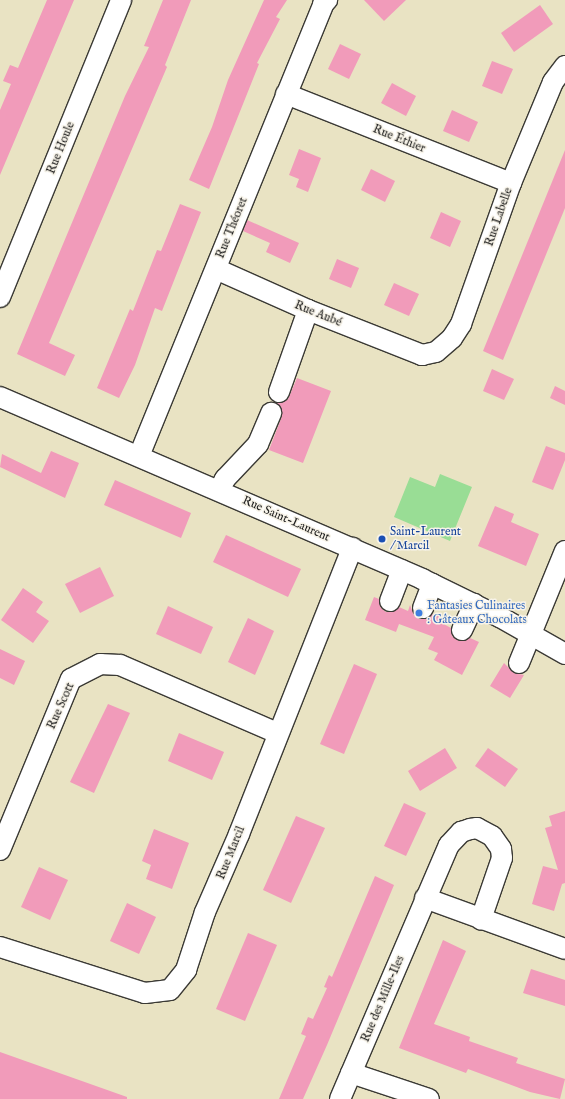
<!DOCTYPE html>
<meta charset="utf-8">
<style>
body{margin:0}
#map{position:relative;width:565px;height:1099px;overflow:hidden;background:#e9e3c3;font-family:"IM FELL English",serif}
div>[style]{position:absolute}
.green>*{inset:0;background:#99dd95}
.building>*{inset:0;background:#f19bba}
.roads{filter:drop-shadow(1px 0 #3b3a35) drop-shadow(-1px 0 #3b3a35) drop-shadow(0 1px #3b3a35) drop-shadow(0 -1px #3b3a35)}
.minor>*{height:20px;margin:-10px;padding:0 10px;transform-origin:10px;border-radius:10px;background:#fff}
.dots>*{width:11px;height:11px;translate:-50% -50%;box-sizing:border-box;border:2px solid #f7f3e8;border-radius:50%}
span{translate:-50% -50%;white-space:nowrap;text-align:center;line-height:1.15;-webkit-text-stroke:3px #f7f3e8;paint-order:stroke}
.street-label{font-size:12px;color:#1c1c1c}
.transit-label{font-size:12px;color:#164399}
.left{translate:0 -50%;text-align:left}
.shop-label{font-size:12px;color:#366cbe}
</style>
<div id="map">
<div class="green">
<i style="clip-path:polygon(440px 474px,472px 487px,450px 541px,394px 517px,410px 477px,435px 487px)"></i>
</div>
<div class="building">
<i style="clip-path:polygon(47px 0,74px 0,0 175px,0 110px,11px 84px,3px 81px,10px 65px,18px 68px)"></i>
<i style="clip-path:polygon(163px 0,191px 0,165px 65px,167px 67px,49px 343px,75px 355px,65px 376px,17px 354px,125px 96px,149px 47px,144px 46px)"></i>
<i style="clip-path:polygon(264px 0,287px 0,276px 17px,280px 19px,257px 63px,259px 64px,209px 189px,189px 180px,212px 127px,228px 80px)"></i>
<i style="clip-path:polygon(364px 0,406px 0,384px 21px)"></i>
<i style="clip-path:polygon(540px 5px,553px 24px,514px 52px,501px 33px)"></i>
<i style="clip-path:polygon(340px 44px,361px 54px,349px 79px,328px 69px)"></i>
<i style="clip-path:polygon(492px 61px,513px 69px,502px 94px,482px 86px)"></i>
<i style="clip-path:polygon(392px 83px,416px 96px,406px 116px,381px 103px)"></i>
<i style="clip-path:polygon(452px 110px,478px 122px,469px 142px,443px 131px)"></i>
<i style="clip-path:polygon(299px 149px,321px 158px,308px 192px,296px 187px,299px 179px,289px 175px)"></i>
<i style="clip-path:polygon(565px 150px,565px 208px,503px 360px,483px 351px)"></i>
<i style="clip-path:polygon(371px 169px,395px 181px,385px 202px,361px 190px)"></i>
<i style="clip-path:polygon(180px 204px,201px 212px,162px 311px,155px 308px,135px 365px,119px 398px,97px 388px,130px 309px,133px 311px,157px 250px,161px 251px)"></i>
<i style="clip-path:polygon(441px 212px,461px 221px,450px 247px,430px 238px)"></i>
<i style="clip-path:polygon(247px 220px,299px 243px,290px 263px,266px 252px,270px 243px,243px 231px)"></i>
<i style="clip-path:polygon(337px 259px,359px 268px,351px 288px,329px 279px)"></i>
<i style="clip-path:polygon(394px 283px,419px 294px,409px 316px,384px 305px)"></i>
<i style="clip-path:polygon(492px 369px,514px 379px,504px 400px,483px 391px)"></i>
<i style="clip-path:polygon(297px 378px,331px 391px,303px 463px,269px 450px,282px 416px,280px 406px,276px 403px,288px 399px)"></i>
<i style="clip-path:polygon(555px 386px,565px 391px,565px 405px,550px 398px)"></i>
<i style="clip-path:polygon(546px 446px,565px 453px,565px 460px,553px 490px,532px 482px)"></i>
<i style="clip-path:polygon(51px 451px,79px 463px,65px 498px,0 467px,2px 454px,41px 473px)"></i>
<i style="clip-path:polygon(115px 480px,191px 513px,181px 538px,104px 505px)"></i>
<i style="clip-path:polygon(495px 506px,514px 514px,511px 522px,539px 534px,526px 566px,478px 546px)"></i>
<i style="clip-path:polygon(226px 535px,301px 569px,288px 597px,213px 562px)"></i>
<i style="clip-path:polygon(100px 567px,114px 596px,80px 613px,65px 584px)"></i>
<i style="clip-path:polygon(23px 588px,43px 602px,36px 612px,49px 621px,33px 643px,1px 620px)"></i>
<i style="clip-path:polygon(374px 597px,379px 599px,381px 608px,386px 612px,392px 612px,399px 607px,408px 611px,410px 605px,414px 615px,419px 619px,425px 619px,433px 614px,439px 616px,438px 621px,451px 628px,452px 636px,457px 640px,463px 641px,470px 638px,479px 642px,462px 675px,434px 660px,438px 653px,428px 649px,434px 637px,399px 624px,396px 632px,365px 620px)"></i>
<i style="clip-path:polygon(168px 606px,213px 627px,201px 654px,156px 634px)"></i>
<i style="clip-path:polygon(248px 618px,274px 631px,255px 675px,228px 662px)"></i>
<i style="clip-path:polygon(0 649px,25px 661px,14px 685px,0 678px)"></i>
<i style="clip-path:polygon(504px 663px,514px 673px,524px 675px,510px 698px,490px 686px)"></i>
<i style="clip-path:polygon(354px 664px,377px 674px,344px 754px,320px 744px)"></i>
<i style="clip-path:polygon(108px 704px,130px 713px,94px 793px,70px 782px)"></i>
<i style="clip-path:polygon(179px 733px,224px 752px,212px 780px,168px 761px)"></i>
<i style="clip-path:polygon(445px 748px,457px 768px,420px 791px,408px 771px)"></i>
<i style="clip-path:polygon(488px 748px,518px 769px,505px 787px,475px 766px)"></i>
<i style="clip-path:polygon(404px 803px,426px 813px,406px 856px,384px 846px)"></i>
<i style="clip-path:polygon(565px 811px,565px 883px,562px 884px,554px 911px,532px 904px,543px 866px,558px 870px,545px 828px,552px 826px,549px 816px)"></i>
<i style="clip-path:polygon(296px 816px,325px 828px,291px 903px,263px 890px)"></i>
<i style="clip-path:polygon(154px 829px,189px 843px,172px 889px,146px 879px,151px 865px,142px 861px)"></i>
<i style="clip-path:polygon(39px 867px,68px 880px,50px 920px,21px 907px)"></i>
<i style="clip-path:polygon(375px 876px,394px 885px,327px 1045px,303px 1099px,279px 1099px,306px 1036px,301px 1034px,308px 1017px,313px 1019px,327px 988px,324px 987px,329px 975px,332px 977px)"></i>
<i style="clip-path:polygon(127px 903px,156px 917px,139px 954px,110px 941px)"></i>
<i style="clip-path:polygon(248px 933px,277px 945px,245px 1021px,216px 1009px)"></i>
<i style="clip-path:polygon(443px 940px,466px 951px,434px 1024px,470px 1037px,469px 1041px,518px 1058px,516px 1063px,565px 1079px,560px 1099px,530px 1092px,468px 1069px,466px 1073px,399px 1048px)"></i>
<i style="clip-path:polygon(531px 969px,565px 980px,565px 1006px,523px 993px)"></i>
<i style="clip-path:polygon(0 1052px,127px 1097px,127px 1099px,0 1099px)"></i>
</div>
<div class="roads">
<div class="minor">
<i style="left:286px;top:94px;width:242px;rotate:21.6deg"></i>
<i style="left:216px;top:269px;width:101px;rotate:24deg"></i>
<i style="left:308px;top:310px;width:123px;rotate:21.5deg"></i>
<i style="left:422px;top:355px;width:14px;rotate:-12deg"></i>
<i style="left:436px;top:352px;width:21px;rotate:-41deg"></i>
<i style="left:452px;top:338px;width:17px;rotate:-57deg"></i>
<i style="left:461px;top:324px;width:150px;rotate:-70.5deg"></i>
<i style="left:511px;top:183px;width:109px;rotate:-67.4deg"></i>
<i style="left:553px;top:82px;width:20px;rotate:-53deg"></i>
<i style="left:0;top:297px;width:321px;rotate:-67.8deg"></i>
<i style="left:279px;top:392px;width:87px;rotate:-70.5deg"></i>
<i style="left:0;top:397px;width:460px;rotate:23.3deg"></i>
<i style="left:422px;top:579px;width:87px;rotate:26deg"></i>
<i style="left:500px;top:617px;width:75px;rotate:29.6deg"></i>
<i style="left:139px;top:456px;width:488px;rotate:-67.8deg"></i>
<i style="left:323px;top:4px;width:6px;rotate:-45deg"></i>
<i style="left:219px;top:490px;width:13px;rotate:-61deg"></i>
<i style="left:225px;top:479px;width:48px;rotate:-46.7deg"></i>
<i style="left:258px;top:444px;width:34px;rotate:-67deg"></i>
<i style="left:390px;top:601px;width:33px;rotate:-69deg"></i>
<i style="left:423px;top:608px;width:26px;rotate:-69deg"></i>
<i style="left:462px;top:630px;width:29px;rotate:-65deg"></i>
<i style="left:519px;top:663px;width:121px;rotate:-67.7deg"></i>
<i style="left:0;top:850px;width:185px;rotate:-67.5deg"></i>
<i style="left:71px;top:679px;width:33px;rotate:-27deg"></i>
<i style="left:100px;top:664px;width:20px;rotate:3deg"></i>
<i style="left:120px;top:665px;width:171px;rotate:23.4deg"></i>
<i style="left:425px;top:898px;width:149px;rotate:20deg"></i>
<i style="left:0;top:947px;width:152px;rotate:17.6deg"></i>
<i style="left:145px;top:993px;width:25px;rotate:-7deg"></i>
<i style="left:170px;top:990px;width:26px;rotate:-51deg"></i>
<i style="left:186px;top:970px;width:61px;rotate:-71.9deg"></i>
<i style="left:205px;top:912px;width:85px;rotate:-66.4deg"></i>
<i style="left:239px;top:834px;width:308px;rotate:-68.4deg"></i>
<i style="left:351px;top:1073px;width:82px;rotate:18.4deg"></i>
<i style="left:340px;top:1099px;width:276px;rotate:-66.8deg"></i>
<i style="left:449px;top:845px;width:18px;rotate:-47deg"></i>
<i style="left:461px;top:832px;width:9px;rotate:-18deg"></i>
<i style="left:470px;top:829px;width:7px;rotate:-8deg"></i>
<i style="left:477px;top:828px;width:17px;rotate:28deg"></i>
<i style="left:492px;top:836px;width:16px;rotate:55deg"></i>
<i style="left:501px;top:849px;width:9px;rotate:84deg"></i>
<i style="left:502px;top:858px;width:65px;rotate:109deg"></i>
</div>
</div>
<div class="dots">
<i style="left:382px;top:539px;background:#1a4fb4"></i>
<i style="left:419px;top:613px;background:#3f7fe0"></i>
</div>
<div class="street-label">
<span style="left:399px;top:139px;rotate:22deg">Rue Éthier</span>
<span style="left:61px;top:148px;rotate:-68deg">Rue Houle</span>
<span style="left:499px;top:217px;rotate:-71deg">Rue Labelle</span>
<span style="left:232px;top:228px;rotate:-68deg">Rue Théoret</span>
<span style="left:318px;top:314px;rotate:22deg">Rue Aubé</span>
<span style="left:286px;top:519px;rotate:24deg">Rue Saint-Laurent</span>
<span style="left:61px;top:706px;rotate:-66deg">Rue Scott</span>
<span style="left:231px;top:853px;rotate:-68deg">Rue Marcil</span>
<span style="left:383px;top:999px;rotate:-67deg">Rue des Mille-Iles</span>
</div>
<div class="transit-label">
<span class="left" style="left:390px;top:539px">Saint-Laurent<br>/ Marcil</span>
</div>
<div class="shop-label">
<span class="left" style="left:427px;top:613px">Fantasies Culinaires<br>: Gâteaux Chocolats</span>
</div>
</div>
